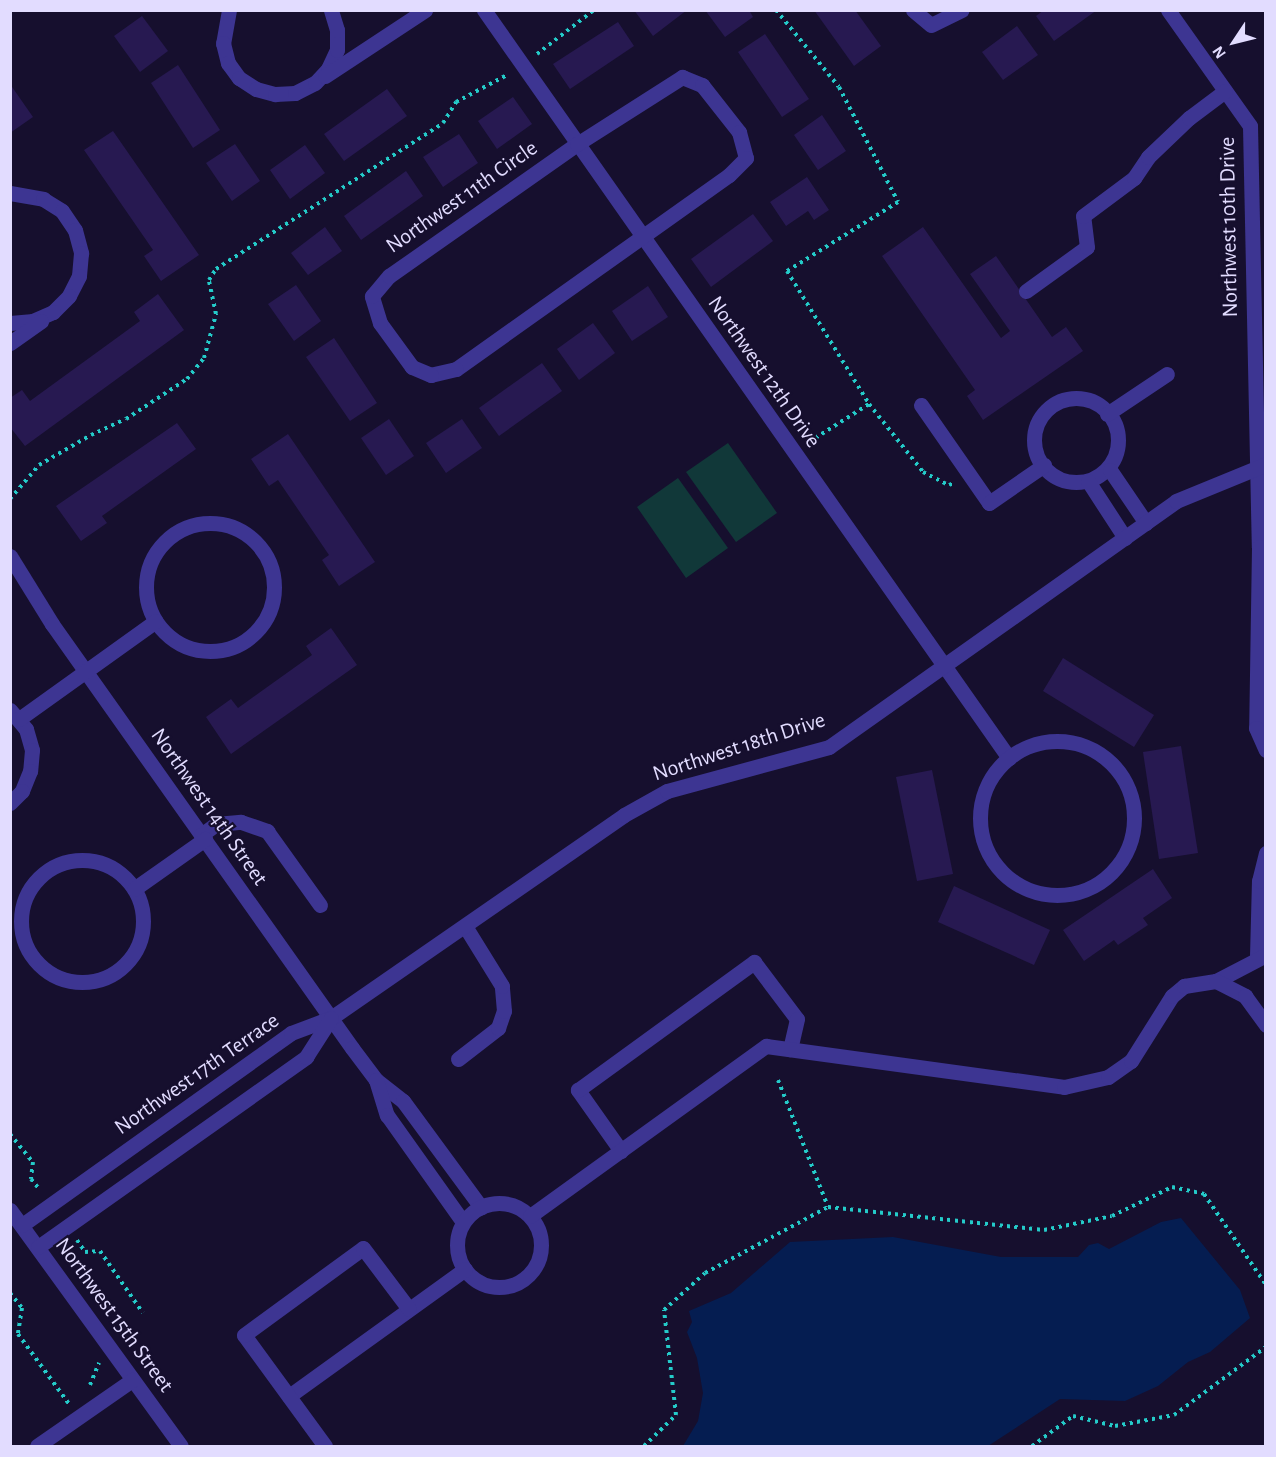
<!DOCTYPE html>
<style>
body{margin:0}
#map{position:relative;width:1276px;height:1457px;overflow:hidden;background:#160f2e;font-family:"Alegreya Sans",sans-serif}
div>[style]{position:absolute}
.green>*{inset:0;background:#113839}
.water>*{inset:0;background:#051d51}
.building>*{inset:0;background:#271951}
.path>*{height:4px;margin-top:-2px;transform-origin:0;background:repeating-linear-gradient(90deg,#24cbc9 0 3px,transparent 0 7.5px)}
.minor>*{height:15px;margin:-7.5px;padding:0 7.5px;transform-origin:7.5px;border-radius:7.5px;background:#3d3592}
.minor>.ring{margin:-7.5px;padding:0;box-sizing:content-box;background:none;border:15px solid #3d3592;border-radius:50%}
span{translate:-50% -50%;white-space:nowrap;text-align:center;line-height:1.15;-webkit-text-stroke:4.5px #160f2e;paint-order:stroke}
.street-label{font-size:22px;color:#e2dcff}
.frame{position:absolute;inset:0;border:12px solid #e2dcff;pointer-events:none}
.north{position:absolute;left:1204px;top:12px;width:60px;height:60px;-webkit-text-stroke:4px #160f2e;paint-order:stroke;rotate:235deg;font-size:16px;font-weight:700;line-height:24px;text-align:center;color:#e2dcff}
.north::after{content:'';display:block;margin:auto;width:21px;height:27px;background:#e2dcff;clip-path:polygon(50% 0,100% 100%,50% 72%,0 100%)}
</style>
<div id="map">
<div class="green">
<i style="clip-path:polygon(728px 443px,777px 513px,736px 542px,686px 472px)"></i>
<i style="clip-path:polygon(678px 478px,728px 548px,686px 578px,637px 507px)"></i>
</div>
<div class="water">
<i style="clip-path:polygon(1181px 1218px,1240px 1290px,1250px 1318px,1210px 1352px,1188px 1362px,1158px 1386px,1125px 1401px,1060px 1399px,988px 1446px,683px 1446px,698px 1421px,703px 1393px,697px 1358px,687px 1332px,692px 1322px,689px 1311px,731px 1293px,790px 1242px,893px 1237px,1001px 1257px,1078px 1257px,1089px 1245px,1098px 1243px,1109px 1249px,1161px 1222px)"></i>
</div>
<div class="building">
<i style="clip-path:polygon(634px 10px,687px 10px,653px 36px)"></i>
<i style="clip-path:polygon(705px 10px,749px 10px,753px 17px,725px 37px)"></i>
<i style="clip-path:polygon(814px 10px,855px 10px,881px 46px,854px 66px)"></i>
<i style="clip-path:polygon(1044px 10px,1097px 10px,1054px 41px,1036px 16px)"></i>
<i style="clip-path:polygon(142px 16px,168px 51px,140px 72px,114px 36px)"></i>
<i style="clip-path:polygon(618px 22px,634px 46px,570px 89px,553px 64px)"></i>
<i style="clip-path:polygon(1017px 26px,1038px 55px,1003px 80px,982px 52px)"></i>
<i style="clip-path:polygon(765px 34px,809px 99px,782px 117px,738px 52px)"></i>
<i style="clip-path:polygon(178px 65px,220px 130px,193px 148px,151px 83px)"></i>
<i style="clip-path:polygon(10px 84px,33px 117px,10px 133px)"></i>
<i style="clip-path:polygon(387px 89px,407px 116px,344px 161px,324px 134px)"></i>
<i style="clip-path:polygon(513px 97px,532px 124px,497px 149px,478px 121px)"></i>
<i style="clip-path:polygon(822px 115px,846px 151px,818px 170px,794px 135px)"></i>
<i style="clip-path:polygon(113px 131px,199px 255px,161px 281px,144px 256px,153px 250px,84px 150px)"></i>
<i style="clip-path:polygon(459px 134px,478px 163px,443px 187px,423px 157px)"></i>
<i style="clip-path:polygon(235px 144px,260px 181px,232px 201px,206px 163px)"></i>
<i style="clip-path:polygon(305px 145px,325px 173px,290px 199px,270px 170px)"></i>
<i style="clip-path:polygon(406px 171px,423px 196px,361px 240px,344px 216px)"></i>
<i style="clip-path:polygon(807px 177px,829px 210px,814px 220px,808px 211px,786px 226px,770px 202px)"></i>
<i style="clip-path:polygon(753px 214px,773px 241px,711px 287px,691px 259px)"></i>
<i style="clip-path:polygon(325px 227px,342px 251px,308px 275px,291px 253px)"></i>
<i style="clip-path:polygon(923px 227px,1001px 338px,1010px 331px,970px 274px,996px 256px,1052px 337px,1066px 327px,1083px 351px,983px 420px,967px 396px,975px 390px,882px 256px)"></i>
<i style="clip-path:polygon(296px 285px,321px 321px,294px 341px,268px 304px)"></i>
<i style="clip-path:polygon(648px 286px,668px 317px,632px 341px,612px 311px)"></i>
<i style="clip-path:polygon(158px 294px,184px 330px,25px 446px,10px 427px,10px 398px,22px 390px,30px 401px,140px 321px,134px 312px)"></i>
<i style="clip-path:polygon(593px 323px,615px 353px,579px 380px,557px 349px)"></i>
<i style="clip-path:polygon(334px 338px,377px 403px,350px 421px,306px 357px)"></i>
<i style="clip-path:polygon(542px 363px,562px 391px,499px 436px,479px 408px)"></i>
<i style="clip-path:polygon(389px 419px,414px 456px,386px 475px,361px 438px)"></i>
<i style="clip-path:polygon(462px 419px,482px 448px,446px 473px,426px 443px)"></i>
<i style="clip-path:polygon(177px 423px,196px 449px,102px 516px,107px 523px,81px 541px,56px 506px)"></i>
<i style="clip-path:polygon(288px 434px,375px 562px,339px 586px,322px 560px,329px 555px,278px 480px,269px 486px,251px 459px)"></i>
<i style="clip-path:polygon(331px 628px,357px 665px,231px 754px,206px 717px,231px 699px,238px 708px,312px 655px,306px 646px)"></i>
<i style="clip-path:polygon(1063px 658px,1154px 715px,1134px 747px,1043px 691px)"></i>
<i style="clip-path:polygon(1181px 746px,1198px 853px,1159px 859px,1143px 752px)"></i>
<i style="clip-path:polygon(932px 770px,953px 874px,917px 881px,896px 777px)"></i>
<i style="clip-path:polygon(1153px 869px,1172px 898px,1143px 918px,1148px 925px,1118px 945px,1114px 940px,1084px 961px,1063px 930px)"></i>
<i style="clip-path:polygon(954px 886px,1050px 930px,1034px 965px,938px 922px)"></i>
</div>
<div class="path">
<i style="left:776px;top:10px;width:99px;rotate:50.7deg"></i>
<i style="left:839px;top:87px;width:129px;rotate:62.8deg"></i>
<i style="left:898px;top:202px;width:131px;rotate:148.1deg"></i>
<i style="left:787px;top:271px;width:156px;rotate:58.3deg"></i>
<i style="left:537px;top:54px;width:72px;rotate:-37.7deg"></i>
<i style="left:809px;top:442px;width:71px;rotate:-32.3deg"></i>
<i style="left:869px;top:404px;width:87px;rotate:51.5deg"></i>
<i style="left:923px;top:472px;width:29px;rotate:27deg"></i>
<i style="left:949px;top:485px;width:5px;rotate:-22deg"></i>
<i style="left:10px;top:499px;width:45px;rotate:-49.5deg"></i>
<i style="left:39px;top:465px;width:60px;rotate:-30deg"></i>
<i style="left:91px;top:435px;width:38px;rotate:-25deg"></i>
<i style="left:126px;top:419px;width:73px;rotate:-33.3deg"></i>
<i style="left:187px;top:379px;width:27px;rotate:-51deg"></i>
<i style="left:204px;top:358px;width:46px;rotate:-74.7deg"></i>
<i style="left:216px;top:314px;width:35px;rotate:-102deg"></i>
<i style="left:209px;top:280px;width:13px;rotate:-58deg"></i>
<i style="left:216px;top:269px;width:270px;rotate:-32.7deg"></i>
<i style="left:443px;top:123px;width:25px;rotate:-58deg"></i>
<i style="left:456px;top:102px;width:58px;rotate:-27.9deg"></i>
<i style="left:778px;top:1080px;width:136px;rotate:68.5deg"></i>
<i style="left:10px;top:1134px;width:36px;rotate:51deg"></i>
<i style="left:33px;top:1162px;width:17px;rotate:97deg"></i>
<i style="left:31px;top:1179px;width:13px;rotate:51deg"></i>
<i style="left:77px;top:1240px;width:14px;rotate:56deg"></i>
<i style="left:85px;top:1252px;width:15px;rotate:-4deg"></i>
<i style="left:100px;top:1251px;width:75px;rotate:55.3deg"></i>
<i style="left:10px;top:1293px;width:19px;rotate:51deg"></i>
<i style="left:22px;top:1308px;width:26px;rotate:99deg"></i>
<i style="left:18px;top:1334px;width:87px;rotate:53.9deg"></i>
<i style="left:90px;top:1385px;width:24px;rotate:-68deg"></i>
<i style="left:644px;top:1446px;width:45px;rotate:-44.1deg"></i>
<i style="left:676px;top:1415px;width:106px;rotate:-96.5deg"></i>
<i style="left:664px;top:1310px;width:55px;rotate:-42.1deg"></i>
<i style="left:705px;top:1273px;width:140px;rotate:-28.2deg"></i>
<i style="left:828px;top:1207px;width:217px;rotate:6.1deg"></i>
<i style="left:1044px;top:1230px;width:69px;rotate:-11.6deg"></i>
<i style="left:1112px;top:1216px;width:67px;rotate:-25.8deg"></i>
<i style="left:1172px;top:1187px;width:33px;rotate:12deg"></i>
<i style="left:1204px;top:1194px;width:110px;rotate:55.7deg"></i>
<i style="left:1032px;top:1446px;width:51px;rotate:-36.2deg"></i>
<i style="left:1073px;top:1416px;width:43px;rotate:13.4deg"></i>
<i style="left:1115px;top:1426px;width:60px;rotate:-10.6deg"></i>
<i style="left:1174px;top:1415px;width:114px;rotate:-36.5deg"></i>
</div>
<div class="minor">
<i style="left:229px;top:10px;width:34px;rotate:100deg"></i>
<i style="left:223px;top:43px;width:21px;rotate:76deg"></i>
<i style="left:228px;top:63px;width:19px;rotate:54deg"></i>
<i style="left:239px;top:78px;width:20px;rotate:33deg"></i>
<i style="left:256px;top:89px;width:20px;rotate:15deg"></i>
<i style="left:275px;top:94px;width:20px;rotate:-3deg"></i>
<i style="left:295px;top:93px;width:22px;rotate:-27deg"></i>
<i style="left:315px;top:83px;width:19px;rotate:-47deg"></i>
<i style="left:328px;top:69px;width:21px;rotate:-65deg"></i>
<i style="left:337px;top:50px;width:20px;rotate:-90deg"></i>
<i style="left:337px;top:30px;width:21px;rotate:-107deg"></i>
<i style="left:484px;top:10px;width:914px;rotate:54.94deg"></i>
<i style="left:913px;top:10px;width:23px;rotate:40deg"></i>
<i style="left:931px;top:25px;width:34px;rotate:-26deg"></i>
<i style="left:1168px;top:10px;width:142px;rotate:54.7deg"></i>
<i style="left:1250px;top:126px;width:421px;rotate:88.8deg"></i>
<i style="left:1259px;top:547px;width:181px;rotate:90.9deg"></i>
<i style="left:1256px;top:728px;width:24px;rotate:66deg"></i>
<i style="left:325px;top:76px;width:120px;rotate:-33.4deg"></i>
<i style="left:682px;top:77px;width:22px;rotate:22deg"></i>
<i style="left:702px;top:85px;width:60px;rotate:51.8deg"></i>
<i style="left:739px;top:132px;width:27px;rotate:75deg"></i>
<i style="left:746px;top:158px;width:24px;rotate:135deg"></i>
<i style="left:729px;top:175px;width:335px;rotate:144.6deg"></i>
<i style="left:456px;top:369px;width:26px;rotate:167deg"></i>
<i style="left:431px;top:375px;width:21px;rotate:-157deg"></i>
<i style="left:412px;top:367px;width:54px;rotate:-126deg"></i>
<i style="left:380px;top:323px;width:28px;rotate:-107deg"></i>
<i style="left:372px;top:296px;width:26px;rotate:-50deg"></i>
<i style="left:389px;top:276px;width:230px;rotate:-35.1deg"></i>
<i style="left:577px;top:144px;width:125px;rotate:-32.5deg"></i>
<i style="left:10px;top:193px;width:34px;rotate:10deg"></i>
<i style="left:43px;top:199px;width:22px;rotate:32deg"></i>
<i style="left:62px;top:211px;width:23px;rotate:56deg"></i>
<i style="left:75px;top:230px;width:24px;rotate:75deg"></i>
<i style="left:81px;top:253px;width:23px;rotate:95deg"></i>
<i style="left:79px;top:276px;width:22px;rotate:117deg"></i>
<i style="left:69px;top:296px;width:23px;rotate:135deg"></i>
<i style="left:53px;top:312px;width:22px;rotate:156deg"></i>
<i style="left:33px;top:321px;width:23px;rotate:175deg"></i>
<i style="left:1026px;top:291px;width:75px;rotate:-35.8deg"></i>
<i style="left:1087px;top:247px;width:31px;rotate:-97deg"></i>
<i style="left:1083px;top:216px;width:64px;rotate:-36.7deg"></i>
<i style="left:1134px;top:178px;width:25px;rotate:-56deg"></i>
<i style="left:1148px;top:157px;width:57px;rotate:-43.6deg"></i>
<i style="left:1189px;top:118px;width:45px;rotate:-36.9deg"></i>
<i style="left:10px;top:343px;width:38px;rotate:-35deg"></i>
<i class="ring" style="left:1034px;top:398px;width:69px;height:69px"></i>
<i style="left:921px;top:405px;width:119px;rotate:55.2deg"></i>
<i style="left:989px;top:503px;width:67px;rotate:-34.6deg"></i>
<i style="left:1107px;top:414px;width:72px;rotate:-33.7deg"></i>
<i style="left:1110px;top:470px;width:64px;rotate:55.8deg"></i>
<i style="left:1088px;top:481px;width:68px;rotate:57deg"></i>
<i class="ring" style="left:146px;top:523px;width:113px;height:113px"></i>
<i style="left:10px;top:556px;width:80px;rotate:58.3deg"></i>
<i style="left:52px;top:624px;width:519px;rotate:54.72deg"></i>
<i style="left:352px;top:1048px;width:40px;rotate:53deg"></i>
<i style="left:376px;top:1080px;width:34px;rotate:38deg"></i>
<i style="left:403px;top:1101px;width:132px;rotate:53.7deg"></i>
<i style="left:10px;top:710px;width:25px;rotate:50deg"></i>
<i style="left:26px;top:729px;width:22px;rotate:74deg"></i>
<i style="left:32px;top:750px;width:21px;rotate:95deg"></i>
<i style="left:30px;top:771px;width:22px;rotate:112deg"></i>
<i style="left:22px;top:791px;width:17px;rotate:135deg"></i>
<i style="left:19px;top:719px;width:168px;rotate:-35.6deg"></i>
<i class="ring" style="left:980px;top:741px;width:139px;height:139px"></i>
<i style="left:201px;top:835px;width:19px;rotate:-36deg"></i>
<i style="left:216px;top:824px;width:25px;rotate:-5deg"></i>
<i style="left:241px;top:822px;width:28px;rotate:19deg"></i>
<i style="left:267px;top:831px;width:91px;rotate:54.4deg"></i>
<i class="ring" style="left:21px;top:860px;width:107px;height:107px"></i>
<i style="left:134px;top:889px;width:87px;rotate:-35.2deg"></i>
<i style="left:1257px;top:956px;width:75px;rotate:-88.5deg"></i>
<i style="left:1259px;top:881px;width:29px;rotate:-76deg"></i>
<i style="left:1216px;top:981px;width:56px;rotate:-27.5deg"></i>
<i style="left:458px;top:1059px;width:51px;rotate:-37.8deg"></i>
<i style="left:498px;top:1028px;width:18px;rotate:-71deg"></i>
<i style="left:504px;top:1011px;width:25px;rotate:-95deg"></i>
<i style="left:502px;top:986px;width:70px;rotate:-121.7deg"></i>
<i style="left:376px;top:1080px;width:37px;rotate:73deg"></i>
<i style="left:387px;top:1115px;width:131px;rotate:54.6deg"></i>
<i style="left:621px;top:1151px;width:75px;rotate:-125.2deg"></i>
<i style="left:578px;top:1090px;width:218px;rotate:-36deg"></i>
<i style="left:754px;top:962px;width:71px;rotate:53deg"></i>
<i style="left:797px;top:1019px;width:31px;rotate:103deg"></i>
<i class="ring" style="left:457px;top:1203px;width:69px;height:69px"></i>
<i style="left:10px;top:1210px;width:291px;rotate:54.1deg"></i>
<i style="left:530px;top:1216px;width:291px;rotate:-35.8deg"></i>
<i style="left:766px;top:1046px;width:301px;rotate:7.8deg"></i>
<i style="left:1064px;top:1087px;width:45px;rotate:-12.8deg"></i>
<i style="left:1108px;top:1077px;width:28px;rotate:-35deg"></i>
<i style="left:1131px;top:1061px;width:77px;rotate:-57.8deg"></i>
<i style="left:1172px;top:996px;width:16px;rotate:-40deg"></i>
<i style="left:1184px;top:986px;width:32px;rotate:-9deg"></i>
<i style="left:1216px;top:981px;width:33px;rotate:27deg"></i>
<i style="left:1245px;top:996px;width:36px;rotate:54deg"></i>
<i style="left:22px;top:1225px;width:330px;rotate:-35.5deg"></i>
<i style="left:291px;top:1033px;width:43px;rotate:-20.6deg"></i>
<i style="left:331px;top:1018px;width:356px;rotate:-34.7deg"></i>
<i style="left:624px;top:815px;width:49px;rotate:-29.2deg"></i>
<i style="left:667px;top:791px;width:168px;rotate:-15.2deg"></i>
<i style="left:829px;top:747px;width:425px;rotate:-35.3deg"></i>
<i style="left:1176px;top:501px;width:97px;rotate:-22.3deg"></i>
<i style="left:38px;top:1247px;width:329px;rotate:-35.3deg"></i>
<i style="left:306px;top:1057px;width:46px;rotate:-57.3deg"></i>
<i style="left:289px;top:1396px;width:217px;rotate:-35.8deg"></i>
<i style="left:37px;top:1446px;width:116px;rotate:-34.8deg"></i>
<i style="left:325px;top:1446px;width:137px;rotate:-126.1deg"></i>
<i style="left:244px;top:1335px;width:147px;rotate:-36.2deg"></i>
<i style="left:363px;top:1248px;width:76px;rotate:53deg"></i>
</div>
<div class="street-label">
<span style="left:462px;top:197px;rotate:-35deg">Northwest 11th Circle</span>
<span style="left:1229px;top:227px;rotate:-91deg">Northwest 10th Drive</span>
<span style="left:764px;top:372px;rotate:55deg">Northwest 12th Drive</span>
<span style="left:739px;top:747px;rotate:-18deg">Northwest 18th Drive</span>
<span style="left:209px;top:807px;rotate:55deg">Northwest 14th Street</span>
<span style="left:197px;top:1074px;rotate:-35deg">Northwest 17th Terrace</span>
<span style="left:114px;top:1315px;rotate:54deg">Northwest 15th Street</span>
</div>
<div class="frame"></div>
<div class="north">N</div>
</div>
